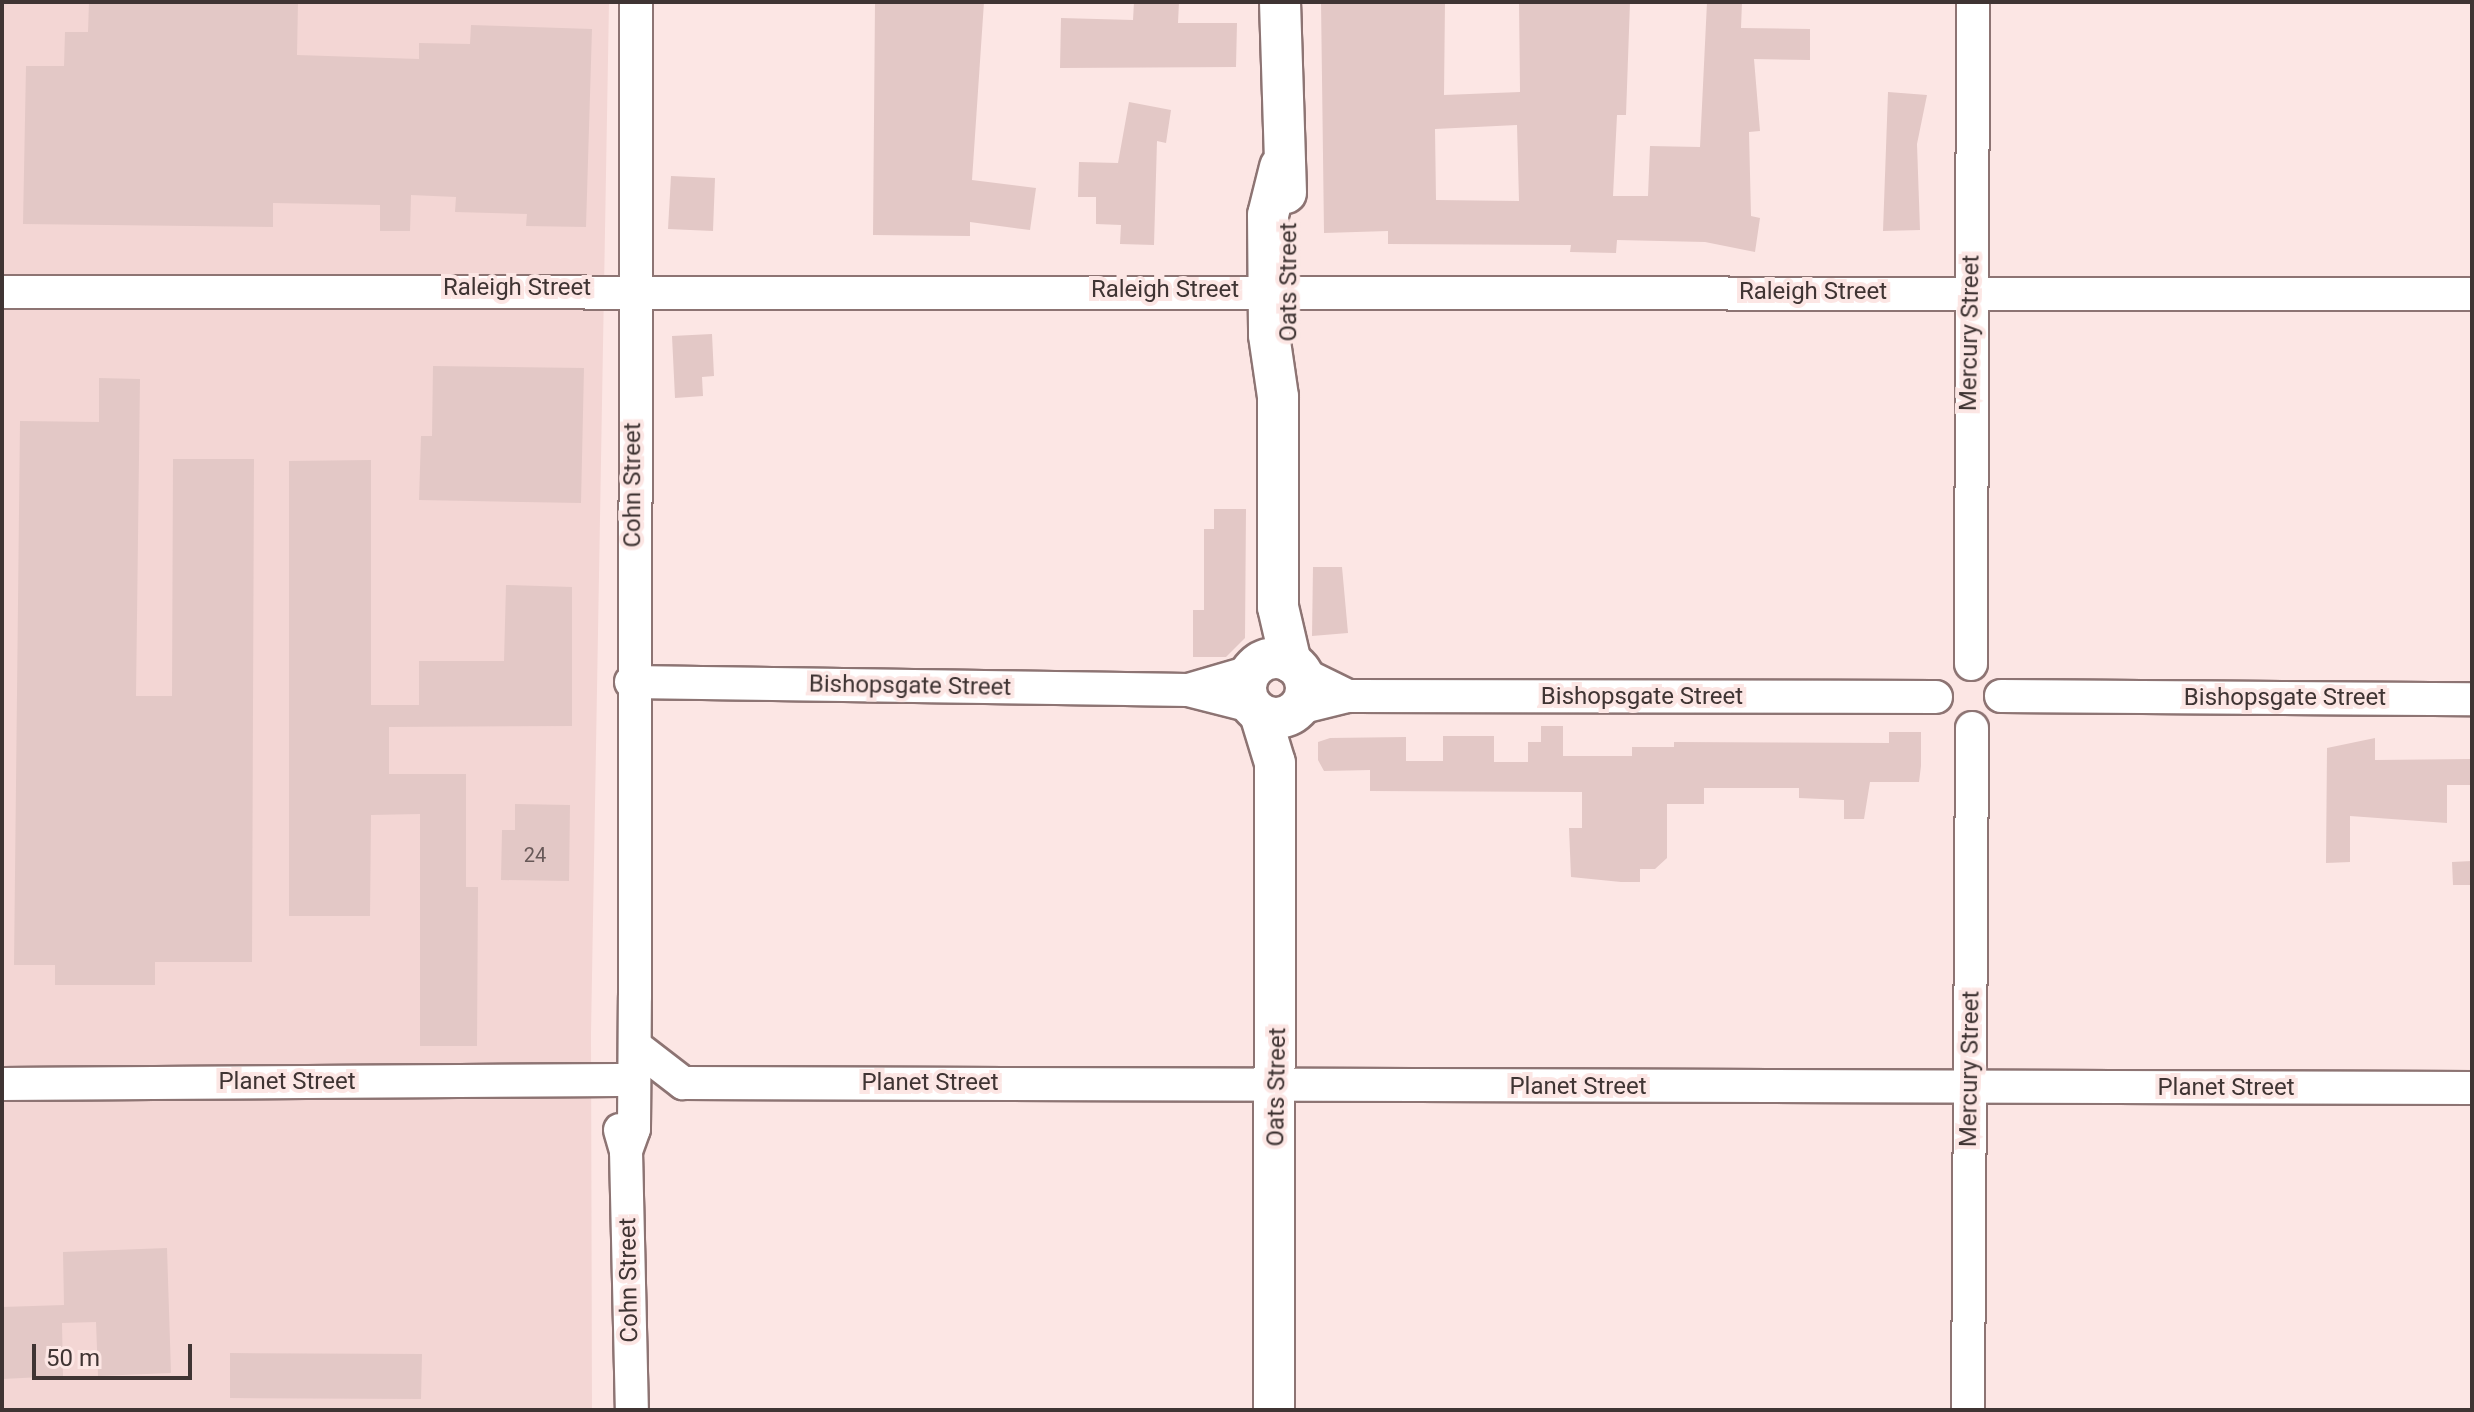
<!DOCTYPE html>
<style>
body{margin:0}
#map{position:relative;width:2474px;height:1412px;overflow:hidden;background:#fce6e4;font-family:Roboto,sans-serif}
div>[style]{position:absolute}
.built>*{inset:0;background:#f3d6d4}
.building>*{inset:0;background:#e3c8c6}
.roads{filter:drop-shadow(2px 0 #8d7473) drop-shadow(-2px 0 #8d7473) drop-shadow(0 2px #8d7473) drop-shadow(0 -2px #8d7473)}
.minor>*{height:32px;margin:-16px;padding:0 16px;transform-origin:16px;border-radius:16px;background:#fff}
.major>*{height:40px;margin:-20px;padding:0 20px;transform-origin:20px;border-radius:20px;background:#fff}
.major>.ring{margin:-20px;padding:0;box-sizing:content-box;background:none;border:40px solid #fff;border-radius:50%}
span{translate:-50% -50%;white-space:nowrap;text-align:center;line-height:1.15;-webkit-text-stroke:8px #fce6e4;paint-order:stroke}
.number-label{font-size:20px;color:#685958}
.number-label span{-webkit-text-stroke-width:0}
.street-label{font-size:24px;color:#3f3433}
.frame{position:absolute;inset:0;border:4px solid #3f3433;pointer-events:none}
.scale{position:absolute;left:32px;top:1344px;width:160px;height:36px;box-sizing:border-box;border:4px solid #3f3433;border-top:0;padding-left:10px;font-size:24px;line-height:28px;white-space:nowrap;color:#3f3433;-webkit-text-stroke:6px #fce6e4;paint-order:stroke}
</style>
<div id="map">
<div class="built">
<i style="clip-path:polygon(2px 2px,609px 2px,591px 1034px,592px 1410px,2px 1410px)"></i>
</div>
<div class="building">
<i style="clip-path:polygon(89px 2px,298px 2px,297px 55px,419px 59px,419px 43px,470px 44px,471px 25px,592px 29px,586px 227px,526px 226px,527px 214px,455px 212px,456px 197px,411px 195px,410px 231px,380px 231px,380px 205px,273px 203px,273px 227px,23px 224px,26px 66px,64px 66px,65px 32px,88px 32px)"></i>
<i style="clip-path:polygon(875px 2px,984px 2px,972px 180px,1036px 188px,1030px 230px,970px 222px,970px 236px,873px 235px)"></i>
<i style="clip-path:polygon(1134px 2px,1179px 2px,1178px 23px,1237px 23px,1236px 67px,1060px 68px,1061px 18px,1133px 20px)"></i>
<i style="clip-path:polygon(evenodd,1321px 2px,1445px 2px,1444px 95px,1520px 92px,1519px 2px,1630px 2px,1626px 115px,1617px 115px,1613px 196px,1648px 196px,1650px 146px,1700px 147px,1707px 2px,1742px 2px,1741px 28px,1810px 29px,1810px 60px,1754px 59px,1760px 131px,1749px 132px,1751px 216px,1760px 218px,1755px 252px,1705px 242px,1617px 240px,1616px 253px,1570px 252px,1571px 245px,1388px 244px,1388px 231px,1324px 233px,1321px 2px,1517px 125px,1519px 201px,1436px 200px,1435px 129px,1517px 125px)"></i>
<i style="clip-path:polygon(1888px 92px,1927px 95px,1917px 144px,1920px 230px,1883px 231px)"></i>
<i style="clip-path:polygon(1129px 102px,1171px 110px,1166px 143px,1157px 141px,1154px 245px,1120px 244px,1121px 225px,1096px 224px,1096px 197px,1078px 197px,1079px 162px,1118px 163px)"></i>
<i style="clip-path:polygon(671px 176px,715px 178px,713px 231px,668px 229px)"></i>
<i style="clip-path:polygon(712px 334px,714px 376px,702px 377px,703px 396px,675px 398px,672px 336px)"></i>
<i style="clip-path:polygon(433px 366px,584px 368px,581px 503px,419px 500px,421px 436px,432px 436px)"></i>
<i style="clip-path:polygon(99px 378px,140px 379px,136px 696px,172px 696px,173px 459px,254px 459px,252px 962px,155px 962px,155px 985px,55px 985px,55px 965px,14px 965px,20px 421px,99px 422px)"></i>
<i style="clip-path:polygon(371px 460px,371px 705px,419px 705px,419px 661px,504px 661px,506px 585px,572px 587px,572px 726px,389px 727px,389px 774px,466px 774px,466px 887px,478px 887px,477px 1046px,420px 1046px,420px 814px,371px 815px,370px 916px,289px 916px,289px 461px)"></i>
<i style="clip-path:polygon(1214px 509px,1246px 509px,1245px 638px,1226px 657px,1193px 657px,1193px 610px,1204px 610px,1204px 529px,1214px 529px)"></i>
<i style="clip-path:polygon(1313px 567px,1342px 567px,1348px 633px,1312px 636px)"></i>
<i style="clip-path:polygon(1541px 726px,1563px 726px,1563px 756px,1632px 756px,1632px 747px,1674px 747px,1674px 742px,1889px 743px,1889px 732px,1921px 732px,1921px 766px,1919px 782px,1870px 782px,1864px 819px,1844px 819px,1844px 800px,1799px 798px,1799px 788px,1704px 788px,1704px 804px,1667px 804px,1667px 858px,1655px 869px,1640px 869px,1640px 882px,1621px 882px,1571px 877px,1569px 828px,1582px 828px,1582px 792px,1370px 791px,1370px 770px,1324px 771px,1318px 760px,1318px 742px,1330px 738px,1406px 737px,1406px 761px,1443px 761px,1443px 736px,1494px 736px,1494px 762px,1528px 762px,1528px 742px,1541px 742px)"></i>
<i style="clip-path:polygon(2375px 738px,2375px 760px,2472px 759px,2472px 785px,2447px 785px,2447px 823px,2350px 816px,2350px 862px,2326px 863px,2327px 748px)"></i>
<i style="clip-path:polygon(515px 804px,570px 805px,569px 881px,501px 880px,502px 830px,515px 830px)"></i>
<i style="clip-path:polygon(2472px 861px,2472px 885px,2453px 885px,2452px 862px)"></i>
<i style="clip-path:polygon(167px 1248px,171px 1373px,98px 1376px,96px 1322px,62px 1323px,63px 1376px,2px 1379px,2px 1307px,64px 1305px,63px 1252px)"></i>
<i style="clip-path:polygon(230px 1353px,422px 1354px,421px 1399px,230px 1398px)"></i>
</div>
<div class="roads">
<div class="minor">
<i style="left:2px;top:292px;width:2470px;rotate:0.05deg"></i>
<i style="left:1971px;top:664px;width:662px;rotate:-89.83deg"></i>
<i style="left:1301px;top:673px;width:52px;rotate:26.1deg"></i>
<i style="left:631px;top:682px;width:557px;rotate:0.82deg"></i>
<i style="left:1188px;top:690px;width:65px;rotate:-16.2deg"></i>
<i style="left:1188px;top:690px;width:65px;rotate:14.3deg"></i>
<i style="left:2001px;top:696px;width:471px;rotate:0.4deg"></i>
<i style="left:1299px;top:708px;width:50px;rotate:-13.8deg"></i>
<i style="left:1348px;top:696px;width:588px;rotate:0.1deg"></i>
<i style="left:635px;top:1046px;width:61px;rotate:37.6deg"></i>
<i style="left:683px;top:1083px;width:1789px;rotate:0.16deg"></i>
<i style="left:2px;top:1084px;width:618px;rotate:-0.37deg"></i>
<i style="left:620px;top:1130px;width:22px;rotate:74deg"></i>
<i style="left:626px;top:1151px;width:259px;rotate:88.7deg"></i>
<i style="left:626px;top:1151px;width:23px;rotate:-70deg"></i>
<i style="left:634px;top:1129px;width:133px;rotate:-89.6deg"></i>
<i style="left:635px;top:996px;width:994px;rotate:-89.94deg"></i>
<i style="left:1968px;top:1410px;width:682px;rotate:-89.66deg"></i>
</div>
<div class="major">
<i style="left:1280px;top:2px;width:191px;rotate:88.2deg"></i>
<i style="left:1280px;top:167px;width:49px;rotate:104deg"></i>
<i style="left:1268px;top:215px;width:120px;rotate:89.5deg"></i>
<i style="left:1269px;top:335px;width:63px;rotate:81.7deg"></i>
<i style="left:1278px;top:397px;width:210px;rotate:90deg"></i>
<i style="left:1278px;top:607px;width:57px;rotate:76.9deg"></i>
<i class="ring" style="left:1246px;top:658px;width:20px;height:20px"></i>
<i style="left:1260px;top:714px;width:51px;rotate:73deg"></i>
<i style="left:1275px;top:763px;width:647px;rotate:90.09deg"></i>
</div>
</div>
<div class="number-label">
<span style="left:535px;top:855px">24</span>
</div>
<div class="street-label">
<span style="left:1289px;top:282px;rotate:-90deg">Oats Street</span>
<span style="left:517px;top:288px">Raleigh Street</span>
<span style="left:1165px;top:290px">Raleigh Street</span>
<span style="left:1813px;top:292px">Raleigh Street</span>
<span style="left:1970px;top:333px;rotate:-89deg">Mercury Street</span>
<span style="left:633px;top:485px;rotate:-90deg">Cohn Street</span>
<span style="left:910px;top:686px;rotate:1deg">Bishopsgate Street</span>
<span style="left:1642px;top:697px">Bishopsgate Street</span>
<span style="left:2285px;top:698px">Bishopsgate Street</span>
<span style="left:1970px;top:1069px;rotate:-89deg">Mercury Street</span>
<span style="left:287px;top:1082px">Planet Street</span>
<span style="left:930px;top:1083px">Planet Street</span>
<span style="left:1277px;top:1087px;rotate:-89deg">Oats Street</span>
<span style="left:1578px;top:1087px">Planet Street</span>
<span style="left:2226px;top:1088px">Planet Street</span>
<span style="left:629px;top:1280px;rotate:-91deg">Cohn Street</span>
</div>
<div class="frame"></div>
<div class="scale">50 m</div>
</div>
